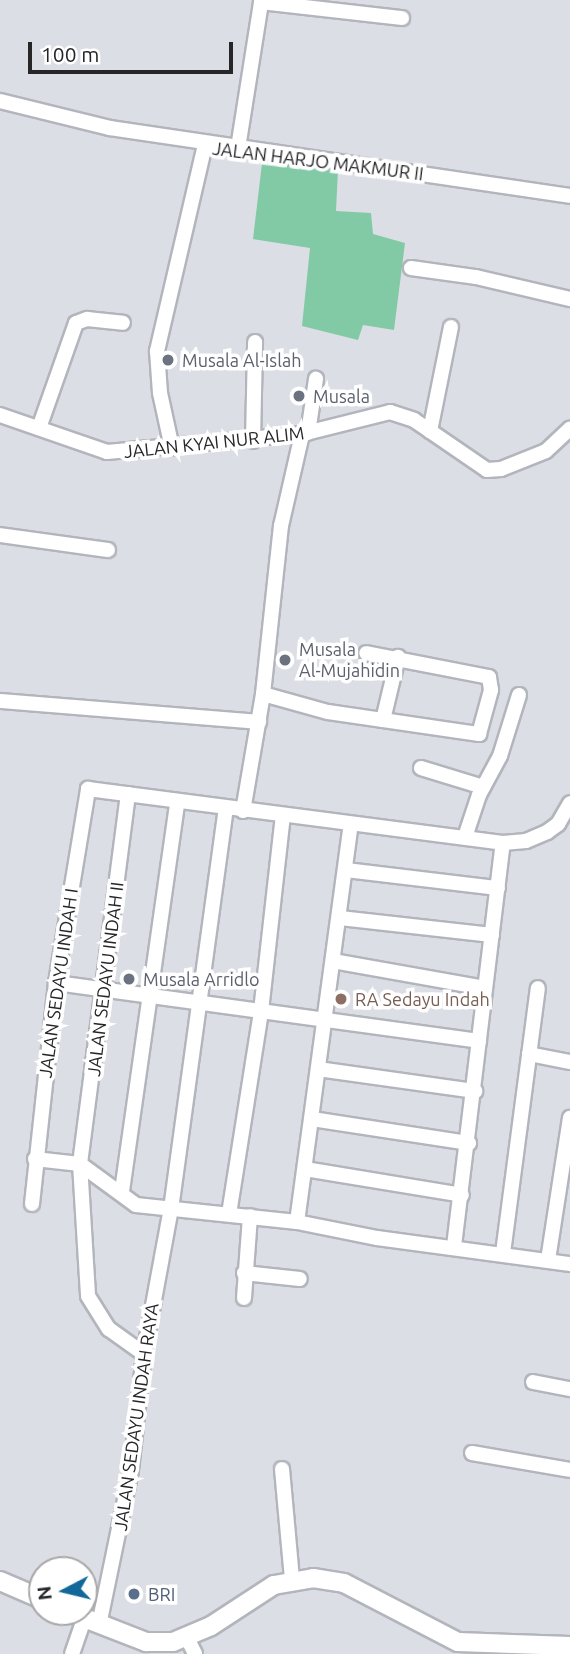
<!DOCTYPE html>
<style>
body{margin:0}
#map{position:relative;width:570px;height:1654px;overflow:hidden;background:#dcdee5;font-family:Ubuntu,sans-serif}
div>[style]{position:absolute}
.green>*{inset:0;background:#81caa5}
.roads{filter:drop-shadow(2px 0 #b3b5bd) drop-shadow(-2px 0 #b3b5bd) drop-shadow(0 2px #b3b5bd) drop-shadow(0 -2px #b3b5bd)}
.minor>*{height:14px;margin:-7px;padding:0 7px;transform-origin:7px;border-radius:7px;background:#fff}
.major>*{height:18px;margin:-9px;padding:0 9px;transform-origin:9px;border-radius:9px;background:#fff}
.dots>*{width:19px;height:19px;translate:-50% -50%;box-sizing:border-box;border:4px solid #fff;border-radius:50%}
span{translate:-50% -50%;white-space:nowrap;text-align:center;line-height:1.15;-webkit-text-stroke:7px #fff;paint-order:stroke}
.street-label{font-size:18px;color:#262629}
.worship-label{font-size:18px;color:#5b616d}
.left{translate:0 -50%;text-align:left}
.education-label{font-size:18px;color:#785e54}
.service-label{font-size:18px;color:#4e5e75}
.north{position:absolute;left:28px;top:1556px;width:70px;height:70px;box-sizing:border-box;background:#fff;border:2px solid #a8a8a9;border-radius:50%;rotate:263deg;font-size:19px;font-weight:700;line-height:28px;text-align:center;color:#262629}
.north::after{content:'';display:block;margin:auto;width:24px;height:32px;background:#126999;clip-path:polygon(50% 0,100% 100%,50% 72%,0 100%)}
.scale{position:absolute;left:28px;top:42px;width:205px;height:32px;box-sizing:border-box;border:4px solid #262629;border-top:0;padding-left:9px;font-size:21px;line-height:24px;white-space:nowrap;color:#262629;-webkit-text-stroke:5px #fff;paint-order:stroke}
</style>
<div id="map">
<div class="green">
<i style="clip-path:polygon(263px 155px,338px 169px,336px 211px,371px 213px,373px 234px,405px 243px,394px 330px,363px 325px,358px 340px,302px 326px,310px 248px,253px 239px)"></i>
</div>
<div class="roads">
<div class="minor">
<i style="left:0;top:101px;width:113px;rotate:13.8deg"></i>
<i style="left:110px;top:128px;width:465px;rotate:8.4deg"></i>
<i style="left:238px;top:148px;width:148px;rotate:-81deg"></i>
<i style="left:261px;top:2px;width:142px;rotate:6.5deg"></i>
<i style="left:411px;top:268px;width:66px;rotate:7.9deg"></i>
<i style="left:476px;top:277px;width:97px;rotate:13.2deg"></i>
<i style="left:0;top:415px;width:113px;rotate:19.1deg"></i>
<i style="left:107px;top:452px;width:196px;rotate:-5.3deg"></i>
<i style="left:302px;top:434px;width:91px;rotate:-14deg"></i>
<i style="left:390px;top:412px;width:25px;rotate:18deg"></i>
<i style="left:414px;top:420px;width:88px;rotate:34.4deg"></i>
<i style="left:487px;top:470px;width:14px;rotate:-4deg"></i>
<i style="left:501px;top:469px;width:48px;rotate:-21.8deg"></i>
<i style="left:546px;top:451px;width:33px;rotate:-43deg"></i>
<i style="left:39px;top:428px;width:111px;rotate:-70.6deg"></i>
<i style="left:76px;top:323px;width:12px;rotate:-20deg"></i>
<i style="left:87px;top:319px;width:36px;rotate:6deg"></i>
<i style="left:430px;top:431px;width:106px;rotate:-78.6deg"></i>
<i style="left:308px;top:433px;width:55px;rotate:-81.6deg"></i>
<i style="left:253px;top:441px;width:99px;rotate:-88.8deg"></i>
<i style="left:172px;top:448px;width:56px;rotate:-102.3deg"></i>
<i style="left:160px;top:393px;width:42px;rotate:-94.1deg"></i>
<i style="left:157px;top:351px;width:212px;rotate:-76.9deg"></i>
<i style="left:0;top:535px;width:109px;rotate:7.9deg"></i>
<i style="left:263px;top:694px;width:67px;rotate:15.5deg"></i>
<i style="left:328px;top:712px;width:153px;rotate:8.3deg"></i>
<i style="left:479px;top:734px;width:46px;rotate:-74.7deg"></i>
<i style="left:491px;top:690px;width:13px;rotate:-99deg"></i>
<i style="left:489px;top:677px;width:125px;rotate:-169deg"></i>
<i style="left:0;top:701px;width:260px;rotate:4.6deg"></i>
<i style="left:383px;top:720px;width:65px;rotate:-76.6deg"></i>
<i style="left:421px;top:768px;width:65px;rotate:17deg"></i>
<i style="left:128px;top:794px;width:373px;rotate:97.4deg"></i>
<i style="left:80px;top:1164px;width:132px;rotate:86.5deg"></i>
<i style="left:88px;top:1296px;width:39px;rotate:58deg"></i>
<i style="left:109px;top:1329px;width:43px;rotate:35.5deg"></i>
<i style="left:243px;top:811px;width:119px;rotate:-80.3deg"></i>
<i style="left:263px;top:694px;width:169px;rotate:-83.9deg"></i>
<i style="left:281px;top:526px;width:94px;rotate:-77.1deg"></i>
<i style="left:465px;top:837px;width:44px;rotate:-71.6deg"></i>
<i style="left:479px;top:795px;width:44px;rotate:-61.7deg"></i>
<i style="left:500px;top:756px;width:64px;rotate:-72.7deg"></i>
<i style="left:346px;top:870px;width:153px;rotate:6.8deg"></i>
<i style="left:340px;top:918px;width:153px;rotate:6.4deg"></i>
<i style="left:333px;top:961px;width:154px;rotate:10.1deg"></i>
<i style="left:56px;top:983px;width:427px;rotate:7.8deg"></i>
<i style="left:529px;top:1054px;width:42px;rotate:11deg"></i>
<i style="left:318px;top:1069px;width:159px;rotate:8deg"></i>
<i style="left:312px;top:1119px;width:159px;rotate:8.7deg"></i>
<i style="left:35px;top:1159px;width:45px;rotate:6.3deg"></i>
<i style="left:80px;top:1164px;width:69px;rotate:36.2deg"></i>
<i style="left:136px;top:1205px;width:162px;rotate:6deg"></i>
<i style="left:297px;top:1222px;width:82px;rotate:11.3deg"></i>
<i style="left:377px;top:1238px;width:195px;rotate:7.7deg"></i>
<i style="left:305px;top:1169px;width:159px;rotate:9.4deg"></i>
<i style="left:122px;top:1191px;width:392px;rotate:-81.9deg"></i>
<i style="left:32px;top:1204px;width:222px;rotate:-83.8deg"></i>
<i style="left:56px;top:983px;width:197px;rotate:-80.6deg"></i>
<i style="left:88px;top:789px;width:418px;rotate:7.4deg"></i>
<i style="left:503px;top:843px;width:23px;rotate:-5deg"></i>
<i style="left:526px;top:841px;width:23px;rotate:-23deg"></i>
<i style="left:547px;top:832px;width:14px;rotate:-36deg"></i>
<i style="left:558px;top:824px;width:24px;rotate:-60deg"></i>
<i style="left:229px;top:1214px;width:206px;rotate:-81deg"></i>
<i style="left:261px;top:1011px;width:196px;rotate:-83.6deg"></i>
<i style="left:297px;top:1222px;width:401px;rotate:-82.3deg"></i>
<i style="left:454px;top:1246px;width:406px;rotate:-83.1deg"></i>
<i style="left:503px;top:1253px;width:267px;rotate:-82.5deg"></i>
<i style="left:548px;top:1260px;width:144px;rotate:-81.2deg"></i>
<i style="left:244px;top:1273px;width:56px;rotate:6.1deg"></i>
<i style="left:244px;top:1298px;width:82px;rotate:-85.8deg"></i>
<i style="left:533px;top:1382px;width:38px;rotate:11deg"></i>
<i style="left:472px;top:1453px;width:99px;rotate:9.8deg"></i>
<i style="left:282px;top:1469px;width:110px;rotate:84.8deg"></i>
<i style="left:99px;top:1625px;width:158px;rotate:-78.3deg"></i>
<i style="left:131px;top:1470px;width:117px;rotate:-83.6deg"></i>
<i style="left:144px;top:1354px;width:147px;rotate:-79.5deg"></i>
<i style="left:171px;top:1209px;width:404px;rotate:-82.2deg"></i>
<i style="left:187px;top:1638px;width:18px;rotate:63deg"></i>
<i style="left:72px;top:1654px;width:36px;rotate:-71deg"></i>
</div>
<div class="major">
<i style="left:0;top:1581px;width:46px;rotate:23.2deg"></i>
<i style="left:69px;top:1612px;width:83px;rotate:21.3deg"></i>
<i style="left:146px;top:1642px;width:27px"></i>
<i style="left:173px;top:1642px;width:41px;rotate:-22.8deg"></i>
<i style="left:211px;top:1626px;width:75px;rotate:-33.1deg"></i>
<i style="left:274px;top:1585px;width:40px;rotate:-10deg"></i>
<i style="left:313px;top:1578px;width:31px;rotate:9deg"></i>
<i style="left:344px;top:1583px;width:128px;rotate:27.4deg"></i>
<i style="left:458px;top:1642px;width:112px;rotate:2deg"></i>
</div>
</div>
<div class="dots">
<i style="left:168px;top:360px;background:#6b7280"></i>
<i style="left:299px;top:396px;background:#6b7280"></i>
<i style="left:285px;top:660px;background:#6b7280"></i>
<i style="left:129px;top:979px;background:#6b7280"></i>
<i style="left:341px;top:999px;background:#8d6e63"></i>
<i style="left:134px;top:1594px;background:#5c6f8a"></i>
</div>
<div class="street-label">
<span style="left:318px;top:161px;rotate:7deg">JALAN HARJO MAKMUR II</span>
<span style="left:214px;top:442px;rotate:-6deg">JALAN KYAI NUR ALIM</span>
<span style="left:105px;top:979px;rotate:-83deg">JALAN SEDAYU INDAH II</span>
<span style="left:58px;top:983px;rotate:-82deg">JALAN SEDAYU INDAH I</span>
<span style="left:136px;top:1417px;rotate:-82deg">JALAN SEDAYU INDAH RAYA</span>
</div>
<div class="worship-label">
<span class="left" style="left:182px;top:360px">Musala Al-Islah</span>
<span class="left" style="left:313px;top:396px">Musala</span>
<span class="left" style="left:299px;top:660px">Musala<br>Al-Mujahidin</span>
<span class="left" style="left:143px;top:979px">Musala Arridlo</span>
</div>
<div class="education-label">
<span class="left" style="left:355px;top:999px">RA Sedayu Indah</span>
</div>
<div class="service-label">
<span class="left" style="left:148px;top:1594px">BRI</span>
</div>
<div class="north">N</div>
<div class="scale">100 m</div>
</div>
